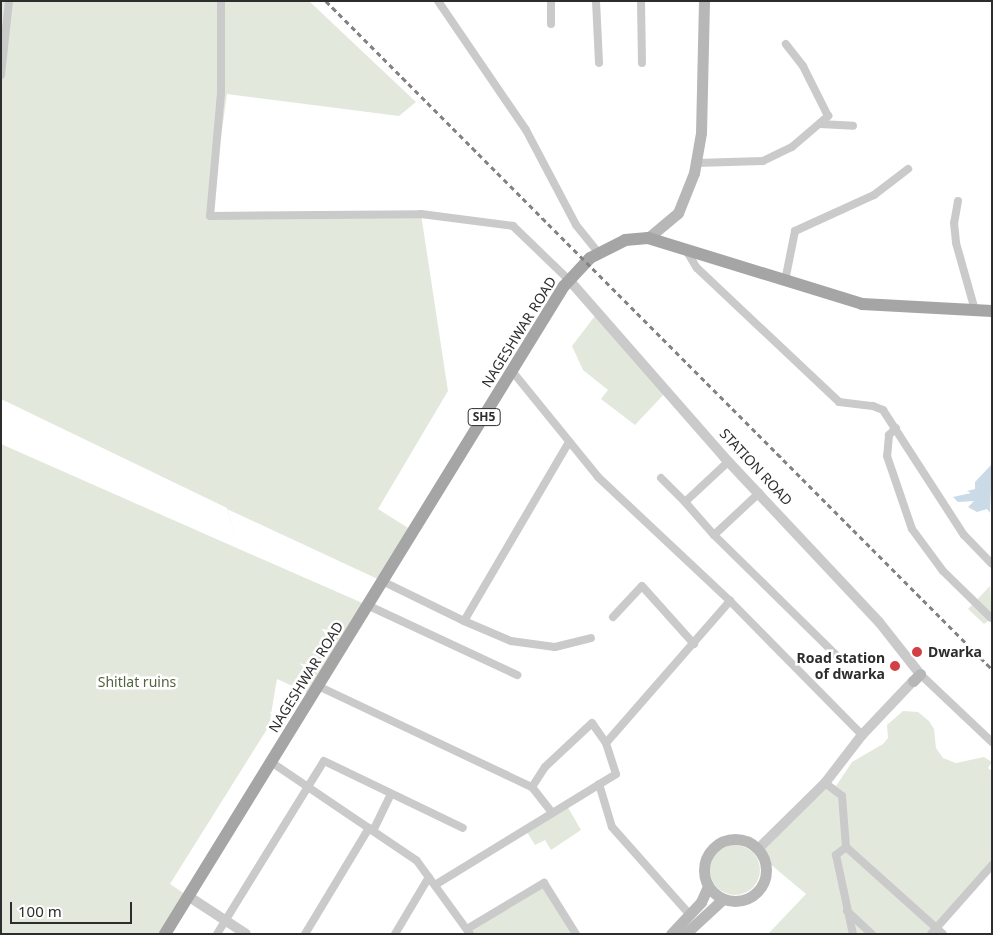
<!DOCTYPE html>
<style>
body{margin:0}
#map{position:relative;width:993px;height:935px;overflow:hidden;background:#fff;font-family:"Noto Sans",sans-serif}
div>[style]{position:absolute}
.green>*{inset:0;background:#e2e9dc}
.round{border-radius:50%}
.water>*{inset:0;background:#cadae7}
.minor>*{height:8px;margin:-4px;padding:0 4px;transform-origin:4px;border-radius:4px;background:#cacaca}
.tertiary>*{height:10px;margin:-5px;padding:0 5px;transform-origin:5px;border-radius:5px;background:#cacaca}
.secondary>*{height:11px;margin:-5.5px;padding:0 5.5px;transform-origin:5.5px;border-radius:5.5px;background:#b7b7b7}
.secondary>.ring{margin:-5.5px;padding:0;box-sizing:content-box;background:none;border:11px solid #b7b7b7;border-radius:50%}
.primary>*{height:12px;margin:-6px;padding:0 6px;transform-origin:6px;border-radius:6px;background:#a5a5a5}
.rail>*{height:2.5px;margin-top:-1.25px;transform-origin:0;background:repeating-linear-gradient(90deg,#828282 0 5px,transparent 0 9px)}
.dots>*{width:14px;height:14px;translate:-50% -50%;box-sizing:border-box;border:2px solid #fff;border-radius:50%}
span{translate:-50% -50%;white-space:nowrap;text-align:center;line-height:1.15;-webkit-text-stroke:5px #fff;paint-order:stroke}
.shield-label span{padding:1px 4px;background:#fff;border:1px solid;border-radius:4px;-webkit-text-stroke-width:0}
.shield-label{font-size:12px;color:#2d2d2d;font-weight:700}
.street-label{font-size:14px;color:#2d2d2d}
.poi-label{font-size:14px;color:#2d2d2d;font-weight:700}
.left{translate:0 -50%;text-align:left}
.right{translate:-100% -50%;text-align:right}
.park-label{font-size:14px;color:#4f643f}
.frame{position:absolute;inset:0;border:2px solid #2d2d2d;pointer-events:none}
.scale{position:absolute;left:10px;top:902px;width:122px;height:22px;box-sizing:border-box;border:2px solid #2d2d2d;border-top:0;padding-left:6px;font-size:15px;line-height:18px;white-space:nowrap;color:#2d2d2d;-webkit-text-stroke:4px #fff;paint-order:stroke}
</style>
<div id="map">
<div class="green">
<i style="clip-path:polygon(1px 1px,309px 1px,416px 102px,399px 116px,227px 94px,210px 216px,421px 214px,448px 391px,378px 509px,413px 531px,382px 581px,227px 509px,239px 549px,367px 605px,312px 695px,277px 679px,269px 726px,170px 884px,188px 896px,165px 934px,1px 934px,1px 444px,239px 549px,227px 508px,1px 399px)"></i>
<i style="clip-path:polygon(598px 312px,667px 391px,635px 425px,601px 399px,608px 390px,583px 370px,572px 346px)"></i>
<i style="clip-path:polygon(990px 586px,992px 618px,984px 624px,968px 609px)"></i>
<i style="clip-path:polygon(903px 711px,918px 712px,929px 721px,934px 729px,936px 748px,943px 758px,956px 763px,984px 757px,992px 762px,988px 768px,992px 771px,992px 865px,931px 934px,768px 934px,806px 894px,763px 858px,758px 849px,825px 783px,834px 789px,852px 762px,883px 744px,888px 738px,887px 725px)"></i>
<i style="clip-path:polygon(566px 804px,581px 830px,551px 850px,545px 840px,535px 845px,525px 829px)"></i>
<i class="round" style="left:710px;top:845px;width:50px;height:50px"></i>
<i style="clip-path:polygon(544px 883px,576px 934px,470px 934px,467px 929px)"></i>
</div>
<div class="water">
<i style="clip-path:polygon(992px 464px,990px 513px,987px 509px,977px 512px,968px 507px,974px 501px,958px 502px,953px 497px,971px 493px,967px 491px,975px 489px,975px 482px)"></i>
</div>
<div class="minor">
<i style="left:221px;top:1px;width:92px;rotate:90deg"></i>
<i style="left:221px;top:93px;width:123px;rotate:95.1deg"></i>
<i style="left:210px;top:216px;width:211px;rotate:-0.5deg"></i>
<i style="left:421px;top:214px;width:93px;rotate:7.4deg"></i>
<i style="left:513px;top:226px;width:79px;rotate:44deg"></i>
<i style="left:438px;top:1px;width:156px;rotate:55.7deg"></i>
<i style="left:526px;top:130px;width:107px;rotate:62.2deg"></i>
<i style="left:576px;top:225px;width:36px;rotate:51deg"></i>
<i style="left:551px;top:1px;width:23px;rotate:90deg"></i>
<i style="left:596px;top:1px;width:62px;rotate:87.2deg"></i>
<i style="left:641px;top:1px;width:62px;rotate:89.1deg"></i>
<i style="left:1px;top:75px;width:74px;rotate:-83.8deg"></i>
<i style="left:820px;top:124px;width:33px;rotate:3deg"></i>
<i style="left:696px;top:163px;width:67px;rotate:-1.7deg"></i>
<i style="left:763px;top:161px;width:32px;rotate:-26deg"></i>
<i style="left:792px;top:147px;width:48px;rotate:-40.7deg"></i>
<i style="left:828px;top:116px;width:56px;rotate:-116.6deg"></i>
<i style="left:803px;top:66px;width:28px;rotate:-128deg"></i>
<i style="left:958px;top:201px;width:22px;rotate:100deg"></i>
<i style="left:954px;top:223px;width:20px;rotate:84deg"></i>
<i style="left:956px;top:243px;width:70px;rotate:74.2deg"></i>
<i style="left:686px;top:250px;width:21px;rotate:59deg"></i>
<i style="left:697px;top:268px;width:195px;rotate:43.3deg"></i>
<i style="left:839px;top:402px;width:34px;rotate:7deg"></i>
<i style="left:873px;top:406px;width:11px;rotate:22deg"></i>
<i style="left:883px;top:410px;width:149px;rotate:57.1deg"></i>
<i style="left:964px;top:535px;width:40px;rotate:46deg"></i>
<i style="left:785px;top:281px;width:51px;rotate:-78.7deg"></i>
<i style="left:795px;top:231px;width:87px;rotate:-24.5deg"></i>
<i style="left:874px;top:195px;width:43px;rotate:-37.4deg"></i>
<i style="left:512px;top:371px;width:136px;rotate:50.9deg"></i>
<i style="left:598px;top:477px;width:181px;rotate:43.2deg"></i>
<i style="left:896px;top:428px;width:10px;rotate:135deg"></i>
<i style="left:889px;top:435px;width:21px;rotate:95deg"></i>
<i style="left:887px;top:456px;width:77px;rotate:71.1deg"></i>
<i style="left:912px;top:529px;width:52px;rotate:53.6deg"></i>
<i style="left:943px;top:571px;width:67px;rotate:44.4deg"></i>
<i style="left:729px;top:461px;width:60px;rotate:137deg"></i>
<i style="left:685px;top:502px;width:44px;rotate:48.7deg"></i>
<i style="left:714px;top:535px;width:62px;rotate:-43deg"></i>
<i style="left:661px;top:478px;width:34px;rotate:45deg"></i>
<i style="left:714px;top:535px;width:177px;rotate:44.5deg"></i>
<i style="left:382px;top:581px;width:91px;rotate:26deg"></i>
<i style="left:464px;top:621px;width:208px;rotate:-59.6deg"></i>
<i style="left:367px;top:605px;width:166px;rotate:25deg"></i>
<i style="left:613px;top:617px;width:42px;rotate:-46.9deg"></i>
<i style="left:642px;top:586px;width:78px;rotate:48.1deg"></i>
<i style="left:464px;top:621px;width:51px;rotate:23.1deg"></i>
<i style="left:511px;top:641px;width:44px;rotate:7.8deg"></i>
<i style="left:555px;top:647px;width:37px;rotate:-14deg"></i>
<i style="left:920px;top:674px;width:99px;rotate:43.4deg"></i>
<i style="left:318px;top:686px;width:237px;rotate:25.3deg"></i>
<i style="left:606px;top:743px;width:189px;rotate:-48.9deg"></i>
<i style="left:730px;top:601px;width:188px;rotate:45.4deg"></i>
<i style="left:271px;top:762px;width:176px;rotate:34.1deg"></i>
<i style="left:417px;top:861px;width:90px;rotate:54deg"></i>
<i style="left:825px;top:783px;width:21px;rotate:37deg"></i>
<i style="left:842px;top:796px;width:51px;rotate:85.5deg"></i>
<i style="left:846px;top:847px;width:130px;rotate:41.9deg"></i>
<i style="left:599px;top:784px;width:45px;rotate:73.2deg"></i>
<i style="left:612px;top:827px;width:118px;rotate:48.4deg"></i>
<i style="left:373px;top:831px;width:41px;rotate:-64.1deg"></i>
<i style="left:846px;top:847px;width:13px;rotate:141deg"></i>
<i style="left:836px;top:855px;width:81px;rotate:77.9deg"></i>
<i style="left:435px;top:885px;width:212px;rotate:-31.5deg"></i>
<i style="left:616px;top:774px;width:33px;rotate:-108deg"></i>
<i style="left:606px;top:743px;width:24px;rotate:-125deg"></i>
<i style="left:592px;top:723px;width:64px;rotate:136.9deg"></i>
<i style="left:545px;top:767px;width:24px;rotate:123deg"></i>
<i style="left:532px;top:787px;width:33px;rotate:52deg"></i>
<i style="left:847px;top:911px;width:34px;rotate:43deg"></i>
<i style="left:467px;top:929px;width:90px;rotate:-30.9deg"></i>
<i style="left:544px;top:883px;width:60px;rotate:57.9deg"></i>
<i style="left:217px;top:934px;width:203px;rotate:-58.3deg"></i>
<i style="left:324px;top:761px;width:154px;rotate:25.7deg"></i>
<i style="left:305px;top:934px;width:124px;rotate:-58.9deg"></i>
<i style="left:395px;top:934px;width:66px;rotate:-59.2deg"></i>
<i style="left:931px;top:934px;width:92px;rotate:-48.5deg"></i>
</div>
<div class="tertiary">
<i style="left:570px;top:281px;width:234px;rotate:48.8deg"></i>
<i style="left:724px;top:457px;width:226px;rotate:46.8deg"></i>
<i style="left:879px;top:622px;width:66px;rotate:51.7deg"></i>
<i style="left:758px;top:849px;width:94px;rotate:-44.6deg"></i>
<i style="left:825px;top:783px;width:61px;rotate:-52.4deg"></i>
<i style="left:862px;top:735px;width:74px;rotate:-46.6deg"></i>
<i style="left:188px;top:896px;width:69px;rotate:33.2deg"></i>
</div>
<div class="secondary">
<i style="left:648px;top:238px;width:39px;rotate:-40deg"></i>
<i style="left:678px;top:213px;width:43px;rotate:-68.2deg"></i>
<i style="left:694px;top:173px;width:41px;rotate:-80.1deg"></i>
<i style="left:701px;top:133px;width:132px;rotate:-88.7deg"></i>
<i style="left:913px;top:681px;width:10px;rotate:-45deg"></i>
<i class="ring" style="left:704px;top:839px;width:51px;height:51px"></i>
<i style="left:671px;top:934px;width:44px;rotate:-46.8deg"></i>
<i style="left:701px;top:902px;width:17px;rotate:-66deg"></i>
<i style="left:685px;top:934px;width:52px;rotate:-42.6deg"></i>
</div>
<div class="primary">
<i style="left:165px;top:934px;width:761px;rotate:-58.38deg"></i>
<i style="left:564px;top:286px;width:38px;rotate:-47deg"></i>
<i style="left:590px;top:258px;width:39px;rotate:-27deg"></i>
<i style="left:625px;top:240px;width:23px;rotate:-5deg"></i>
<i style="left:648px;top:238px;width:224px;rotate:17.1deg"></i>
<i style="left:862px;top:304px;width:130px;rotate:3.1deg"></i>
</div>
<div class="rail">
<i style="left:326px;top:1px;width:943px;rotate:45.09deg"></i>
</div>
<div class="dots">
<i style="left:917px;top:652px;background:#d24045"></i>
<i style="left:895px;top:666px;background:#d24045"></i>
</div>
<div class="shield-label">
<span style="left:484px;top:417px">SH5</span>
</div>
<div class="street-label">
<span style="left:519px;top:332px;rotate:-58deg">NAGESHWAR ROAD</span>
<span style="left:756px;top:467px;rotate:47deg">STATION ROAD</span>
<span style="left:306px;top:677px;rotate:-58deg">NAGESHWAR ROAD</span>
</div>
<div class="poi-label">
<span class="left" style="left:928px;top:652px">Dwarka</span>
<span class="right" style="left:885px;top:666px">Road station<br>of dwarka</span>
</div>
<div class="park-label">
<span style="left:137px;top:682px">Shitlat ruins</span>
</div>
<div class="frame"></div>
<div class="scale">100 m</div>
</div>
